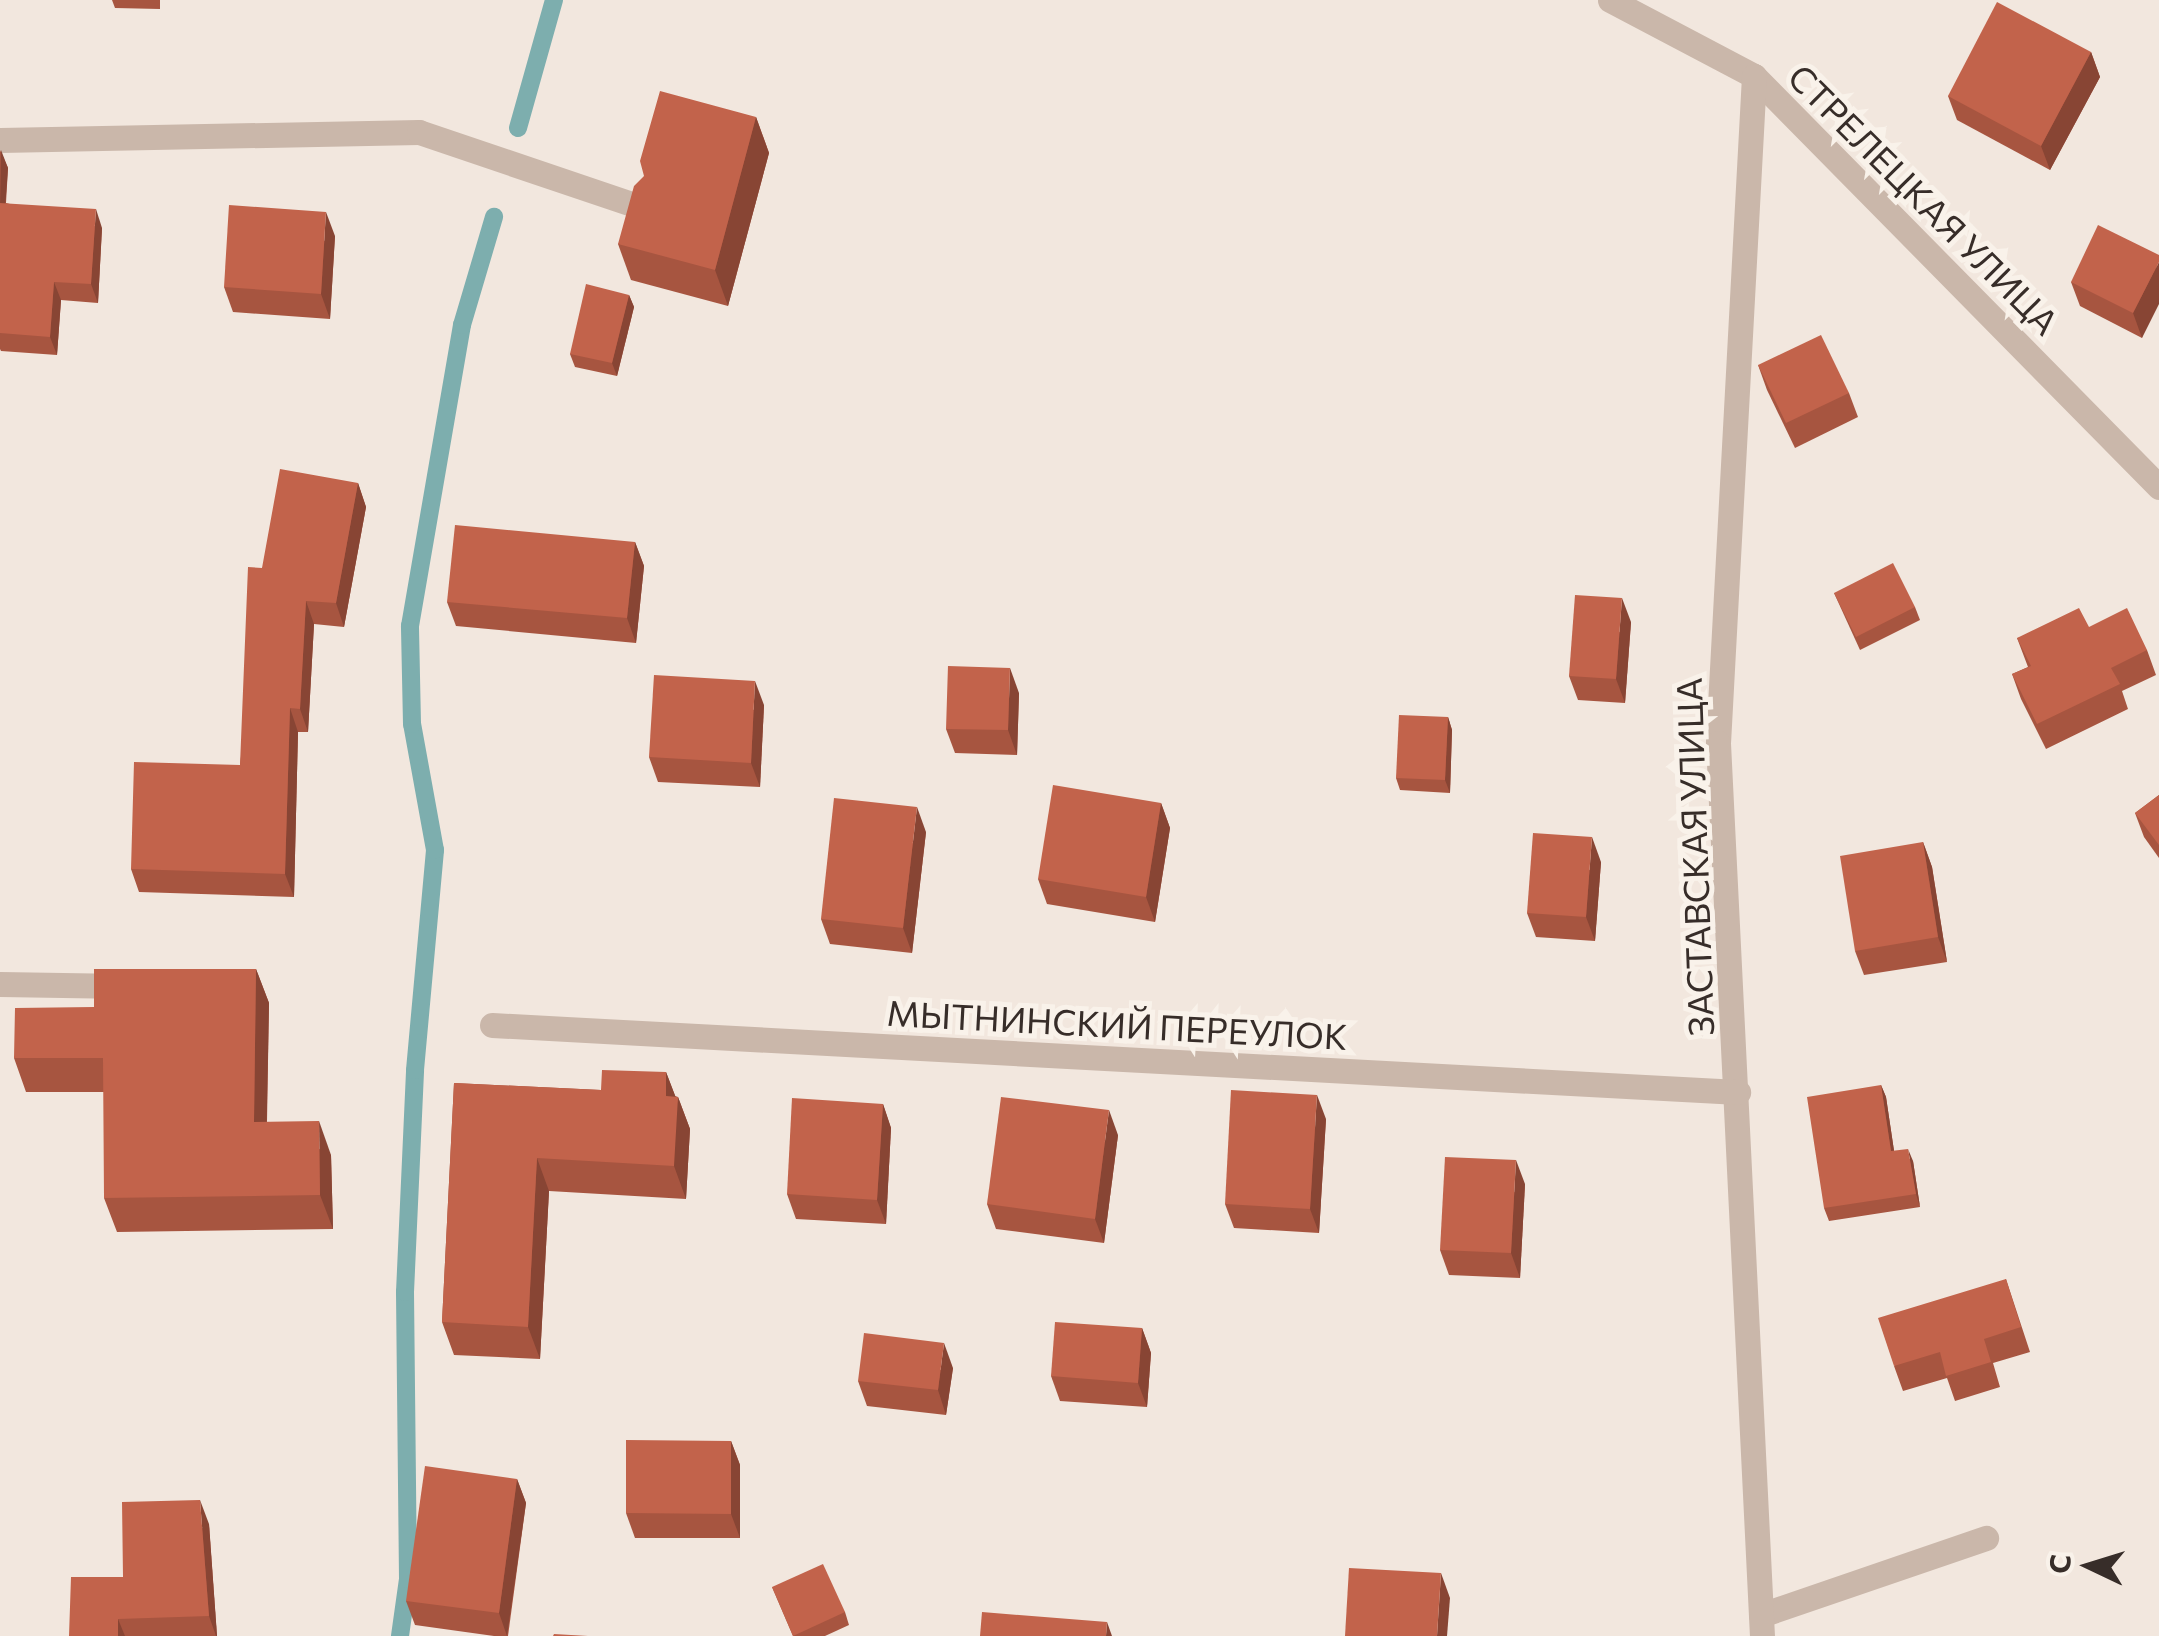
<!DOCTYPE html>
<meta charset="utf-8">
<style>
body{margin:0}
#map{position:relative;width:2159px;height:1636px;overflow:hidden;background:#f2e7de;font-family:Commissioner,sans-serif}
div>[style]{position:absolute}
.stream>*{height:18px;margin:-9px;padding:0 9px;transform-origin:9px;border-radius:9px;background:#7daeae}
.service>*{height:25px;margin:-12.5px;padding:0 12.5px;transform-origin:12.5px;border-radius:12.5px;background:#cab7aa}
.minor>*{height:25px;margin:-12.5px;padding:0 12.5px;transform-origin:12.5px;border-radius:12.5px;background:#cab7aa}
.wall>*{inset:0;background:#a75540}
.shaded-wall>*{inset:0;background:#884534}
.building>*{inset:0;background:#c2634b}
span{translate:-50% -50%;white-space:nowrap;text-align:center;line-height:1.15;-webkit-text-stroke:10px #f9f2ea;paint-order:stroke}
.street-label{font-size:35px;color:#372d29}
.north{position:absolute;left:2039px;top:1516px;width:100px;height:100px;-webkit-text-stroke:8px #f9f2ea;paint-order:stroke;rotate:274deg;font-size:28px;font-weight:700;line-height:40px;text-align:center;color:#372d29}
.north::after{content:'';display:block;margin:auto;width:35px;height:45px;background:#372d29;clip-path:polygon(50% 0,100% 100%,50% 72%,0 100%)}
</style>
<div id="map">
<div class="stream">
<i style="left:518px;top:128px;width:133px;rotate:-74.3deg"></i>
<i style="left:400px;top:1636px;width:58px;rotate:-82deg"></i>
<i style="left:408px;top:1579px;width:287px;rotate:-90.6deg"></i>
<i style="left:405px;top:1292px;width:222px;rotate:-87.4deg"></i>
<i style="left:415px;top:1070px;width:221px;rotate:-84.8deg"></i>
<i style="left:435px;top:850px;width:128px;rotate:-100.3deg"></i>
<i style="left:412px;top:724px;width:98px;rotate:-91.2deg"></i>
<i style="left:410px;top:626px;width:305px;rotate:-80.2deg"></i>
<i style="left:462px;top:325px;width:113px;rotate:-73.5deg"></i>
</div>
<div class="service">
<i style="left:0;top:984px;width:125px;rotate:0.9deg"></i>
<i style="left:1761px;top:1615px;width:238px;rotate:-18.9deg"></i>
</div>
<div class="minor">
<i style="left:1610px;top:0;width:163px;rotate:27.8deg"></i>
<i style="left:1754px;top:76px;width:577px;rotate:45.42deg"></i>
<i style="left:1754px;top:76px;width:668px;rotate:93.09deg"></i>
<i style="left:1718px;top:743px;width:894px;rotate:87.18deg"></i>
<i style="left:0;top:140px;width:419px;rotate:-1.1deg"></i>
<i style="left:419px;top:132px;width:234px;rotate:18.7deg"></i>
<i style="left:492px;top:1025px;width:1248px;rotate:3.08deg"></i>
</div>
<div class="wall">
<i style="clip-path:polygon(112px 0,160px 0,160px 9px,115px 8px)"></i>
<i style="clip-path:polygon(2091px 52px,2100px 77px,2050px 170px,1957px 120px,1948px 96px)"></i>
<i style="clip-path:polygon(756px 117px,769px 153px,728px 306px,631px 280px,618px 244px)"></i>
<i style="clip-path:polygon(0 150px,8px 168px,6px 203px,102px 228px,98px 303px,61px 300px,57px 355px,1px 351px,0 349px)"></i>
<i style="clip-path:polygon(335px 236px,330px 319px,233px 312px,224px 287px)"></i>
<i style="clip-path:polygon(2159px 255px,2142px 338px,2080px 306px,2071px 282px)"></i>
<i style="clip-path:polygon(629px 295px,634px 307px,617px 376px,575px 367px,570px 354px)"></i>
<i style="clip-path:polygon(1758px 365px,1849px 393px,1858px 417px,1795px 448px,1767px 390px)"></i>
<i style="clip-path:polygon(358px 483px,366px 507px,344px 627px,314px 624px,308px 732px,298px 732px,294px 897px,139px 892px,131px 869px,240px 765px,262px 568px)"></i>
<i style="clip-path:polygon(635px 542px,644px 566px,636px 643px,456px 626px,447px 602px)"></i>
<i style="clip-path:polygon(1834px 593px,1915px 607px,1920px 620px,1860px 650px)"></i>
<i style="clip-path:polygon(1631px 622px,1625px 703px,1578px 700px,1569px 676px)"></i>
<i style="clip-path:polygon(2089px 627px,2147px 650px,2156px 675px,2122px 691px,2128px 709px,2046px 749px,2021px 699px,2012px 674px,2028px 667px,2017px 638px)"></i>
<i style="clip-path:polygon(1019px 693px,1017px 755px,955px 753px,946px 729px)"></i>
<i style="clip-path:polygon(764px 705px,760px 787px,658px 782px,649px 757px)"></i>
<i style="clip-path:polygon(1448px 717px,1452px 730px,1450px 793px,1400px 790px,1396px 778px)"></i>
<i style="clip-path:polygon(2159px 795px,2159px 858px,2144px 837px,2135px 813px)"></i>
<i style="clip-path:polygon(1161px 803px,1170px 828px,1155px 922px,1047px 904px,1038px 879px)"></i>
<i style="clip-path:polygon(926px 832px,912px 953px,830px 944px,821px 919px)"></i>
<i style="clip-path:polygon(1923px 842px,1932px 867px,1947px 962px,1864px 975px,1855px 951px)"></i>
<i style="clip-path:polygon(1601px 862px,1595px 941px,1536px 937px,1527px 913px)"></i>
<i style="clip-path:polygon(256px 969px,269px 1003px,267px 1122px,331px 1155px,333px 1229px,117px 1232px,104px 1198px,104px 1092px,26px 1092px,14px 1058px,94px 1007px)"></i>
<i style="clip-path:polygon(666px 1072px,675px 1096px,678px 1097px,690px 1129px,686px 1199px,549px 1191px,540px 1359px,454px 1355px,442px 1322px,454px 1083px,601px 1090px)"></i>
<i style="clip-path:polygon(1881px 1085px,1886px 1097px,1894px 1151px,1913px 1161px,1920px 1207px,1829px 1221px,1824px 1208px)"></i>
<i style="clip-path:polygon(883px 1104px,891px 1128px,886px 1224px,796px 1219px,787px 1194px)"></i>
<i style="clip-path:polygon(1326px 1119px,1319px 1233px,1234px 1228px,1225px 1204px)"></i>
<i style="clip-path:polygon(1118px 1135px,1104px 1243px,996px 1229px,987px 1204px)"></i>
<i style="clip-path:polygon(1525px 1184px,1520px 1278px,1449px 1275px,1440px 1250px)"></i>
<i style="clip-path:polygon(2006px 1279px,2030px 1352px,1993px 1363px,2000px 1387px,1955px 1401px,1947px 1378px,1903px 1391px,1894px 1366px)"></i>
<i style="clip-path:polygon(1142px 1328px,1151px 1353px,1147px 1407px,1060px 1401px,1051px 1376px)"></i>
<i style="clip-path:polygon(953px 1368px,946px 1415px,867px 1406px,858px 1381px)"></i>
<i style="clip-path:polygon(731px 1441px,740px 1465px,740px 1538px,635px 1538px,626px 1513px)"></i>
<i style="clip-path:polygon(517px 1479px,526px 1503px,508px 1636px,494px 1636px,415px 1625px,406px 1601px)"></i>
<i style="clip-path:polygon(209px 1524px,217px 1636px,69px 1636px,123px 1577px)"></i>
<i style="clip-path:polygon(772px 1587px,845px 1612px,849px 1625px,825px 1636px,793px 1636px)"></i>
</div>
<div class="shaded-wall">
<i style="clip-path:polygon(2091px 52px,2100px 77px,2050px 170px,2041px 146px)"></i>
<i style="clip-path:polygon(756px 117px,769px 153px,728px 306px,715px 270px)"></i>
<i style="clip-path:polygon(1px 150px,8px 168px,4px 222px,0 210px)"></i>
<i style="clip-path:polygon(96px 209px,102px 228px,98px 303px,91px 284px)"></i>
<i style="clip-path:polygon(326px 212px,335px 236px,330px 319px,321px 294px)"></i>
<i style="clip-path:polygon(2159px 262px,2159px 304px,2142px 338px,2133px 313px)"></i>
<i style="clip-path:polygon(54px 282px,61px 300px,57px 355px,50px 337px)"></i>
<i style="clip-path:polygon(629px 295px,634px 307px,617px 376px,612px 363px)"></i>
<i style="clip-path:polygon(358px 483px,366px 507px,344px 627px,336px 603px)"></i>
<i style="clip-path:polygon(635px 542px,644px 566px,636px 643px,627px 618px)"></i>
<i style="clip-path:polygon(1622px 598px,1631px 622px,1625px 703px,1616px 679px)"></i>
<i style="clip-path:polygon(306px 601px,314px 624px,308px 732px,300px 709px)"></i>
<i style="clip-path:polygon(1010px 668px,1019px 693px,1017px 755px,1008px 730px)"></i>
<i style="clip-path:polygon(755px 681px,764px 705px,760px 787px,751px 763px)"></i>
<i style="clip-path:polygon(290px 708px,298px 732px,294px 897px,285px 874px)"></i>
<i style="clip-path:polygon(1448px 717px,1452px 730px,1450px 793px,1445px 780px)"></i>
<i style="clip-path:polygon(1161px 803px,1170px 828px,1155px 922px,1146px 897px)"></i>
<i style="clip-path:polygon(917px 807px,926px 832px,912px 953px,903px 928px)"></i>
<i style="clip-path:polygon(1592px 837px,1601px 862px,1595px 941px,1586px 917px)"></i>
<i style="clip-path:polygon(1923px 842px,1932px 867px,1947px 962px,1938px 937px)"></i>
<i style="clip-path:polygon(256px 969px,269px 1003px,266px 1156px,254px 1122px)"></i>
<i style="clip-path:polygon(666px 1072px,678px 1103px,678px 1097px,690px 1129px,686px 1199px,674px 1166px,666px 1096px)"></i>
<i style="clip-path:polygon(1881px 1085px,1886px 1097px,1896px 1164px,1891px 1151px)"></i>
<i style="clip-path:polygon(1317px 1095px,1326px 1119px,1319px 1233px,1310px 1209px)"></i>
<i style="clip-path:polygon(883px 1104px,891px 1128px,886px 1224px,877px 1200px)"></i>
<i style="clip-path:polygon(1109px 1110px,1118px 1135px,1104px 1243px,1095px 1219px)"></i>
<i style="clip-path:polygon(319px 1121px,331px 1155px,333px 1229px,320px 1195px)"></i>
<i style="clip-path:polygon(1908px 1149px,1913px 1161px,1920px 1207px,1916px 1194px)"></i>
<i style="clip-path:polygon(537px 1158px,549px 1191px,540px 1359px,528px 1327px)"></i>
<i style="clip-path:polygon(1516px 1160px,1525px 1184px,1520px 1278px,1511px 1253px)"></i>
<i style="clip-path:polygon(1142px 1328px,1151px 1353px,1147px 1407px,1138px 1383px)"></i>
<i style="clip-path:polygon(944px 1343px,953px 1368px,946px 1415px,938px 1390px)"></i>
<i style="clip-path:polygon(731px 1441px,740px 1465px,740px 1538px,731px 1514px)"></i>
<i style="clip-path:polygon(517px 1479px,526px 1503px,507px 1636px,499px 1613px)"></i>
<i style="clip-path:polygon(200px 1500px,209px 1524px,217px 1636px,216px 1636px,209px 1616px)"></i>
<i style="clip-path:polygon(1441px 1573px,1450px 1598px,1447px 1636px,1437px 1636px)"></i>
<i style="clip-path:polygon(118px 1619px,125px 1636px,118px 1636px)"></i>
<i style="clip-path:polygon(1107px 1622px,1112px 1636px,1106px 1636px)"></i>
</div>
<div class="building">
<i style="clip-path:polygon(1997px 2px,2091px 52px,2041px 146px,1948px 96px)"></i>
<i style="clip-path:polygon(660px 91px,756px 117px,715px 270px,618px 244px,634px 186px,644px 176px,640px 161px)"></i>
<i style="clip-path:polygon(0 203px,96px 209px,91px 284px,54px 282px,50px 337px,0 333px)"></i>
<i style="clip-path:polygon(229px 205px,326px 212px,321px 294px,224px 287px)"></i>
<i style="clip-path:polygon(2098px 225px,2159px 255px,2159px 262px,2133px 313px,2071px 282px)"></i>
<i style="clip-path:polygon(586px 284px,629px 295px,612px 363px,570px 354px)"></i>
<i style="clip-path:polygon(1821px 335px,1849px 393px,1786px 423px,1758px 365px)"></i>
<i style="clip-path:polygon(280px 469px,358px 483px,336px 603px,306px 601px,300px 709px,290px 708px,285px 874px,131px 869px,134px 762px,240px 765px,248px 567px,262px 568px)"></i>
<i style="clip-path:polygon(455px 525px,635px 542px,627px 618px,447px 602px)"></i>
<i style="clip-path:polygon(1893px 563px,1915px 607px,1856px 637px,1834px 593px)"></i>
<i style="clip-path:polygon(1575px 595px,1622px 598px,1616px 679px,1569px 676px)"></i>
<i style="clip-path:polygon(2079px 608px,2089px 627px,2127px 608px,2147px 650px,2111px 668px,2120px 684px,2037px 724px,2012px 674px,2031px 666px,2017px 638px)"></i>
<i style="clip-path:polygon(948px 666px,1010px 668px,1008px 730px,946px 729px)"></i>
<i style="clip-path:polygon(654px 675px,755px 681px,751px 763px,649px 757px)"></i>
<i style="clip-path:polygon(1399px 715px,1448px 717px,1445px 780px,1396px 778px)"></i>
<i style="clip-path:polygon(1053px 785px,1161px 803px,1146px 897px,1038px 879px)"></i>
<i style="clip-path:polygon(2159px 795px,2159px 845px,2135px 813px)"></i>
<i style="clip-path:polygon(834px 798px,917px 807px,903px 928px,821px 919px)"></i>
<i style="clip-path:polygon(1533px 833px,1592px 837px,1586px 917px,1527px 913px)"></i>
<i style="clip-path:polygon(1923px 842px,1938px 937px,1855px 951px,1840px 856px)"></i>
<i style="clip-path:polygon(94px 969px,256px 969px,254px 1122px,319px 1121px,320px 1195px,104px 1198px,103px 1058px,14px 1058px,15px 1008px,94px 1007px)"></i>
<i style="clip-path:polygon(602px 1070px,666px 1072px,666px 1096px,678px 1097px,674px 1166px,537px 1158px,528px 1327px,442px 1322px,454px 1083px,601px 1090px)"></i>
<i style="clip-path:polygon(1881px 1085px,1891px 1151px,1908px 1149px,1916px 1194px,1824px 1208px,1807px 1097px)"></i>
<i style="clip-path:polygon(1231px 1090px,1317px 1095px,1310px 1209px,1225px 1204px)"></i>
<i style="clip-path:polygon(1001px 1097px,1109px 1110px,1095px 1219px,987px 1204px)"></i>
<i style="clip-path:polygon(792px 1098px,883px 1104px,877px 1200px,787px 1194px)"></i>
<i style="clip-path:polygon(1445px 1157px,1516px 1160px,1511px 1253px,1440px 1250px)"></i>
<i style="clip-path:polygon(2006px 1279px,2021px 1327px,1984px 1339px,1991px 1362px,1946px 1376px,1940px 1352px,1894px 1366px,1878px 1318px)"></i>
<i style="clip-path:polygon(1055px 1322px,1142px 1328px,1138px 1383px,1051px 1376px)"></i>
<i style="clip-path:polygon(864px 1333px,944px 1343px,938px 1390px,858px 1381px)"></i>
<i style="clip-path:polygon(626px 1440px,731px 1441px,731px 1514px,626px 1513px)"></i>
<i style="clip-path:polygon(425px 1466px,517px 1479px,499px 1613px,406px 1601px)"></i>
<i style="clip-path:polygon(200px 1500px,209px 1616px,118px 1619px,118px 1636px,69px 1636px,71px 1577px,123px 1577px,122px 1502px)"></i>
<i style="clip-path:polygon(823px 1564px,845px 1612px,793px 1636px,772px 1587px)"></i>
<i style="clip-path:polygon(1349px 1568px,1441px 1573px,1437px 1636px,1345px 1636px)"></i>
<i style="clip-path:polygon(982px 1612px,1107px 1622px,1106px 1636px,980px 1636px)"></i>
<i style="clip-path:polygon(554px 1634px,588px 1636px,553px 1636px)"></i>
</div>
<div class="street-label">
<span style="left:1924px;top:199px;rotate:45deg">СТРЕЛЕЦКАЯ УЛИЦА</span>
<span style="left:1694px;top:857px;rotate:-92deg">ЗАСТАВСКАЯ УЛИЦА</span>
<span style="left:1117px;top:1024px;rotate:3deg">МЫТНИНСКИЙ ПЕРЕУЛОК</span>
</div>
<div class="north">С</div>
</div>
